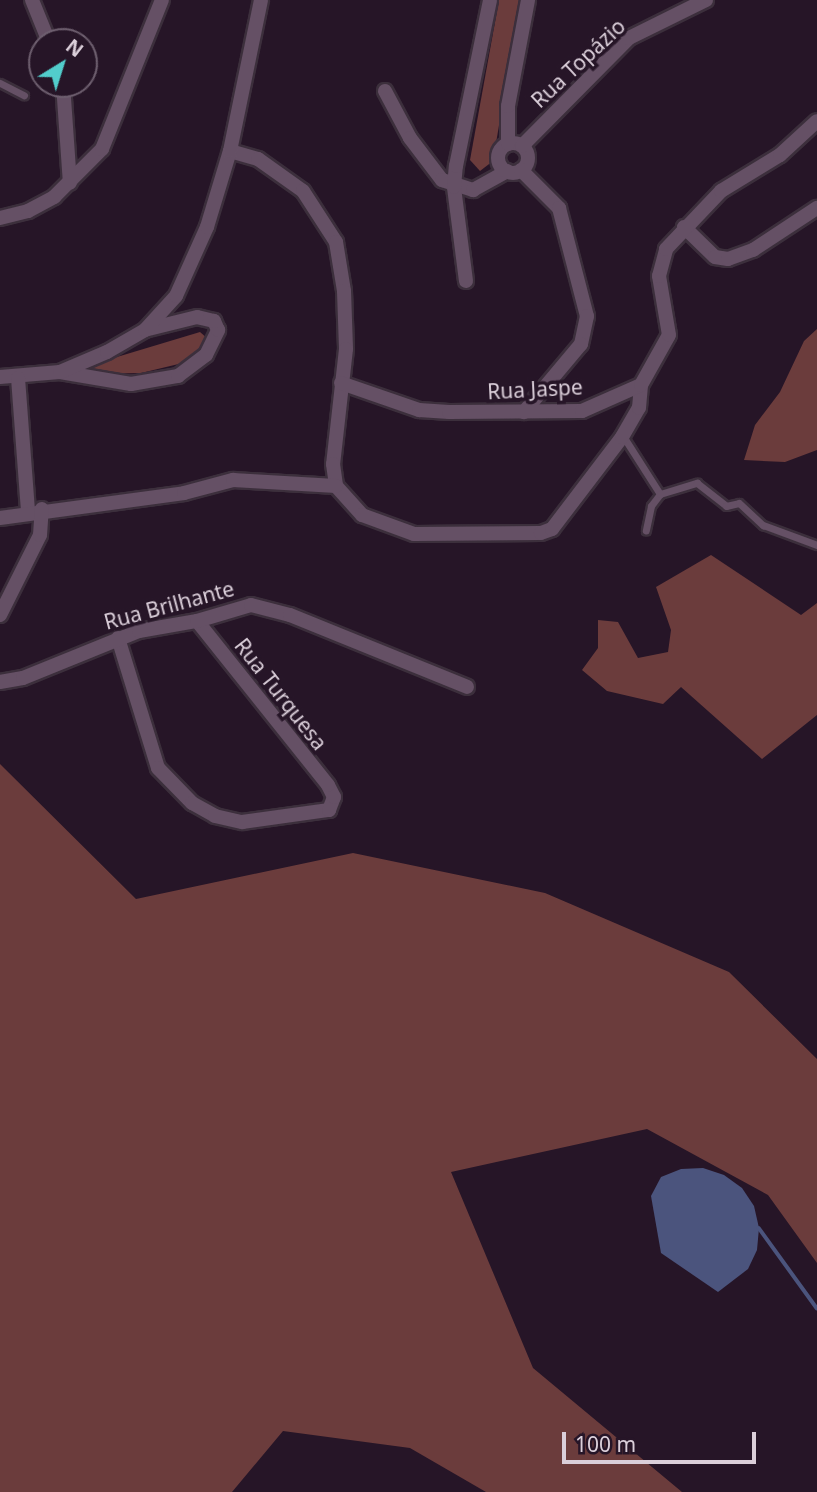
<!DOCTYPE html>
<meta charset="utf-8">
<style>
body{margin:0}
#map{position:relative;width:817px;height:1492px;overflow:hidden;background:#261527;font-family:"Noto Sans",sans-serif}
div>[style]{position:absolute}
.forest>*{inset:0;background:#6b3c3c}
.water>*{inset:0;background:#4b547d}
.stream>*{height:3.5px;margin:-1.75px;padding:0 1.75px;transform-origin:1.75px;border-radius:1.75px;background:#4b547d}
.roads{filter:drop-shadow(2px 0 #3c2f3c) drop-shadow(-2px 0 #3c2f3c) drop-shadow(0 2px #3c2f3c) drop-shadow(0 -2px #3c2f3c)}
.service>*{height:7px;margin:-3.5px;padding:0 3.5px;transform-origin:3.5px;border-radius:3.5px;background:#655065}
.minor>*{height:14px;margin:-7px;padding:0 7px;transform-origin:7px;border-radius:7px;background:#655065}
.minor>.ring{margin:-7px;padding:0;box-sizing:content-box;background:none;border:14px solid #655065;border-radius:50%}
span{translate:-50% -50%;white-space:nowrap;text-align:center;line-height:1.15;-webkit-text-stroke:7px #261527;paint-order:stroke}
.street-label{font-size:21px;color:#dbcfda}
.north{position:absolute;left:28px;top:28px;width:70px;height:70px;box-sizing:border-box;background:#261527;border:2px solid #6e5f6f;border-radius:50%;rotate:38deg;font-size:19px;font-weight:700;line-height:28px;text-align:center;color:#dbcfda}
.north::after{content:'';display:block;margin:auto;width:24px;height:32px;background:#52cdcc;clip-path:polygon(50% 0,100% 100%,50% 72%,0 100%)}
.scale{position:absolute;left:562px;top:1432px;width:194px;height:32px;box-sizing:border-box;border:4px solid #dbcfda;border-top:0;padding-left:9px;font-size:21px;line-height:24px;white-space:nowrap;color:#dbcfda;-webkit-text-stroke:5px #261527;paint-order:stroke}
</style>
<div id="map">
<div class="forest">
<i style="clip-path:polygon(499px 0,520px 0,493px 161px,480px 171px,470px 160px)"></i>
<i style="clip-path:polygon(817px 329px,817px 450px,785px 462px,744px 460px,755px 425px,780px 392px,804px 341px)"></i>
<i style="clip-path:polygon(200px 332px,208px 339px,187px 362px,141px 373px,92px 374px,77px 369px)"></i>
<i style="clip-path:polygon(711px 555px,801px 615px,817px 603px,817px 715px,762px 759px,681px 687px,663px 704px,607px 691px,582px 670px,598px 648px,598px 620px,618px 622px,638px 658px,668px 652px,671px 630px,656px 587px)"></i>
<i style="clip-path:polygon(0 764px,136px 899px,353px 853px,545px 893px,729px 972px,817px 1059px,817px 1263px,768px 1195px,647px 1129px,451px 1172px,533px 1368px,682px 1492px,486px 1492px,410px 1448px,283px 1431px,232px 1492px,0 1492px)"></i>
</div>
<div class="water">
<i style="clip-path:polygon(703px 1168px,724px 1175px,742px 1188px,754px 1206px,759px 1228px,757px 1250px,748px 1269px,718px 1292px,661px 1253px,651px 1196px,661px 1177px,681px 1169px)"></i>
</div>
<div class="stream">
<i style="left:759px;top:1228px;width:99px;rotate:54.1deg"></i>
</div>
<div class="roads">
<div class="service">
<i style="left:0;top:83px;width:27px;rotate:27deg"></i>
<i style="left:623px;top:436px;width:69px;rotate:57.5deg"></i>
<i style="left:660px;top:494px;width:15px;rotate:127deg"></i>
<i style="left:651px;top:506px;width:25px;rotate:102deg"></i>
<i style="left:660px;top:494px;width:39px;rotate:-17deg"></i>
<i style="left:697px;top:483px;width:37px;rotate:38deg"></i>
<i style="left:726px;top:506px;width:13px;rotate:-13deg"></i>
<i style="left:739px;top:503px;width:33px;rotate:43deg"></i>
<i style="left:763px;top:525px;width:58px;rotate:20.3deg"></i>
</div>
<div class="minor">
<i style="left:32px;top:0;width:45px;rotate:68deg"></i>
<i style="left:63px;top:84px;width:99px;rotate:86deg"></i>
<i style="left:385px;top:91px;width:53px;rotate:62deg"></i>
<i style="left:410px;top:138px;width:53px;rotate:52.7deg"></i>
<i style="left:442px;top:180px;width:33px;rotate:18deg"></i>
<i style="left:473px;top:190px;width:39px;rotate:-29deg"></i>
<i class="ring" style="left:498px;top:143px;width:16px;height:16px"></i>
<i style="left:508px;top:144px;width:38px;rotate:-90deg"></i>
<i style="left:508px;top:106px;width:108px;rotate:-79.3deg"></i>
<i style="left:522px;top:146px;width:152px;rotate:-45.3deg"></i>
<i style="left:629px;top:38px;width:86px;rotate:-26.3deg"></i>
<i style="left:230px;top:151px;width:29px;rotate:16deg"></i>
<i style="left:258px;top:159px;width:55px;rotate:35.4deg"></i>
<i style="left:303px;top:191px;width:61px;rotate:57.1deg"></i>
<i style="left:336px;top:242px;width:50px;rotate:80.7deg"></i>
<i style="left:344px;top:291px;width:58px;rotate:88deg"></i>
<i style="left:346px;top:349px;width:116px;rotate:96.4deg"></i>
<i style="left:333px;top:464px;width:22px;rotate:82deg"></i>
<i style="left:336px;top:486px;width:39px;rotate:48deg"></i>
<i style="left:362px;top:515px;width:55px;rotate:20.1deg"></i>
<i style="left:414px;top:534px;width:127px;rotate:-0.5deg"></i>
<i style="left:541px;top:533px;width:12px;rotate:-20deg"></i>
<i style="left:552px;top:529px;width:116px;rotate:-52.7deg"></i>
<i style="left:622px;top:437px;width:34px;rotate:-60deg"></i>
<i style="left:639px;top:408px;width:23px;rotate:-85deg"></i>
<i style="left:521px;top:170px;width:54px;rotate:45deg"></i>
<i style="left:559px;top:208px;width:112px;rotate:75.5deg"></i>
<i style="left:587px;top:316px;width:29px;rotate:102deg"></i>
<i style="left:581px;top:344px;width:89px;rotate:130deg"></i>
<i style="left:0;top:218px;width:29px;rotate:-14deg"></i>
<i style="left:28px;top:211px;width:30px;rotate:-28deg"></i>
<i style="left:54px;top:197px;width:68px;rotate:-45deg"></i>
<i style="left:102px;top:149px;width:161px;rotate:-68.1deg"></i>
<i style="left:684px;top:227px;width:43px;rotate:44.1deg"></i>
<i style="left:715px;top:257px;width:13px;rotate:9deg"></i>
<i style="left:728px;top:259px;width:27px;rotate:-20deg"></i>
<i style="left:753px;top:250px;width:77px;rotate:-33.3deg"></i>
<i style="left:466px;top:281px;width:95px;rotate:-97.3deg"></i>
<i style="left:454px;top:187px;width:21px;rotate:-85deg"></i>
<i style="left:456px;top:166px;width:169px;rotate:-78.4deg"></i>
<i style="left:60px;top:372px;width:72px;rotate:9.6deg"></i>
<i style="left:131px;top:384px;width:48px;rotate:-9.7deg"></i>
<i style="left:178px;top:376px;width:35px;rotate:-37deg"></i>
<i style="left:206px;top:355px;width:28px;rotate:-64deg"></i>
<i style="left:218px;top:330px;width:10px;rotate:-114deg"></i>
<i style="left:214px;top:321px;width:17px;rotate:-167deg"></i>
<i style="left:197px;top:317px;width:50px;rotate:166.2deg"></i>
<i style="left:0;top:377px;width:60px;rotate:-4.8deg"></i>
<i style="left:60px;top:372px;width:51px;rotate:-23.1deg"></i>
<i style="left:107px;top:352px;width:44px;rotate:-30.1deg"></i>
<i style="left:145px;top:330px;width:46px;rotate:-47.6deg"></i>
<i style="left:176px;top:296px;width:76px;rotate:-65.8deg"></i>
<i style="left:207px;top:227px;width:79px;rotate:-73.2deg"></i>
<i style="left:230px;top:151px;width:154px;rotate:-78.4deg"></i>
<i style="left:18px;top:378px;width:133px;rotate:85.7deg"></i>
<i style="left:341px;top:383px;width:83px;rotate:19.1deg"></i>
<i style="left:419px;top:410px;width:30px;rotate:4deg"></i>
<i style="left:449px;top:412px;width:133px;rotate:-0.4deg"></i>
<i style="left:582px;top:411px;width:64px;rotate:-23.8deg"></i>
<i style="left:641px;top:385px;width:57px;rotate:-60.8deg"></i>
<i style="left:669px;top:335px;width:60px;rotate:-99.6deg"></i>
<i style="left:659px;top:276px;width:28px;rotate:-75deg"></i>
<i style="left:666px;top:249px;width:80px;rotate:-46.5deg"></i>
<i style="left:721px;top:191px;width:69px;rotate:-31.4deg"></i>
<i style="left:780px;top:155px;width:50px;rotate:-42.6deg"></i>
<i style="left:0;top:518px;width:186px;rotate:-7.7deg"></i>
<i style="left:184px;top:493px;width:51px;rotate:-14.9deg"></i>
<i style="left:233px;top:480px;width:103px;rotate:3.3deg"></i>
<i style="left:0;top:615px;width:89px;rotate:-63.4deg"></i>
<i style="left:40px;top:535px;width:26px;rotate:-86deg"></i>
<i style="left:118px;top:638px;width:136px;rotate:72.9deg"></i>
<i style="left:158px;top:768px;width:49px;rotate:45.8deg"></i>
<i style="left:192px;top:803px;width:26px;rotate:29deg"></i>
<i style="left:215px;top:816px;width:28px;rotate:13deg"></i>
<i style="left:242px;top:822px;width:88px;rotate:-7.9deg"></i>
<i style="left:329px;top:810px;width:14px;rotate:-69deg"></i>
<i style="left:334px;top:797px;width:13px;rotate:-117deg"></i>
<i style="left:328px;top:785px;width:210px;rotate:-128.6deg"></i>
<i style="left:0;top:682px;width:23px;rotate:-10deg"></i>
<i style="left:23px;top:678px;width:125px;rotate:-22.1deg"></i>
<i style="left:139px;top:631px;width:59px;rotate:-9.8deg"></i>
<i style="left:197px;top:621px;width:56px;rotate:-16.5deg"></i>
<i style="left:251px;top:605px;width:40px;rotate:14.4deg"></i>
<i style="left:290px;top:615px;width:191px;rotate:22.1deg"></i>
</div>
</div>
<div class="street-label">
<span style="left:578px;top:63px;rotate:-43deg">Rua Topázio</span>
<span style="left:535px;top:389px;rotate:-3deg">Rua Jaspe</span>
<span style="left:169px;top:605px;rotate:-15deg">Rua Brilhante</span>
<span style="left:281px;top:694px;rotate:52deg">Rua Turquesa</span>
</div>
<div class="north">N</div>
<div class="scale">100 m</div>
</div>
